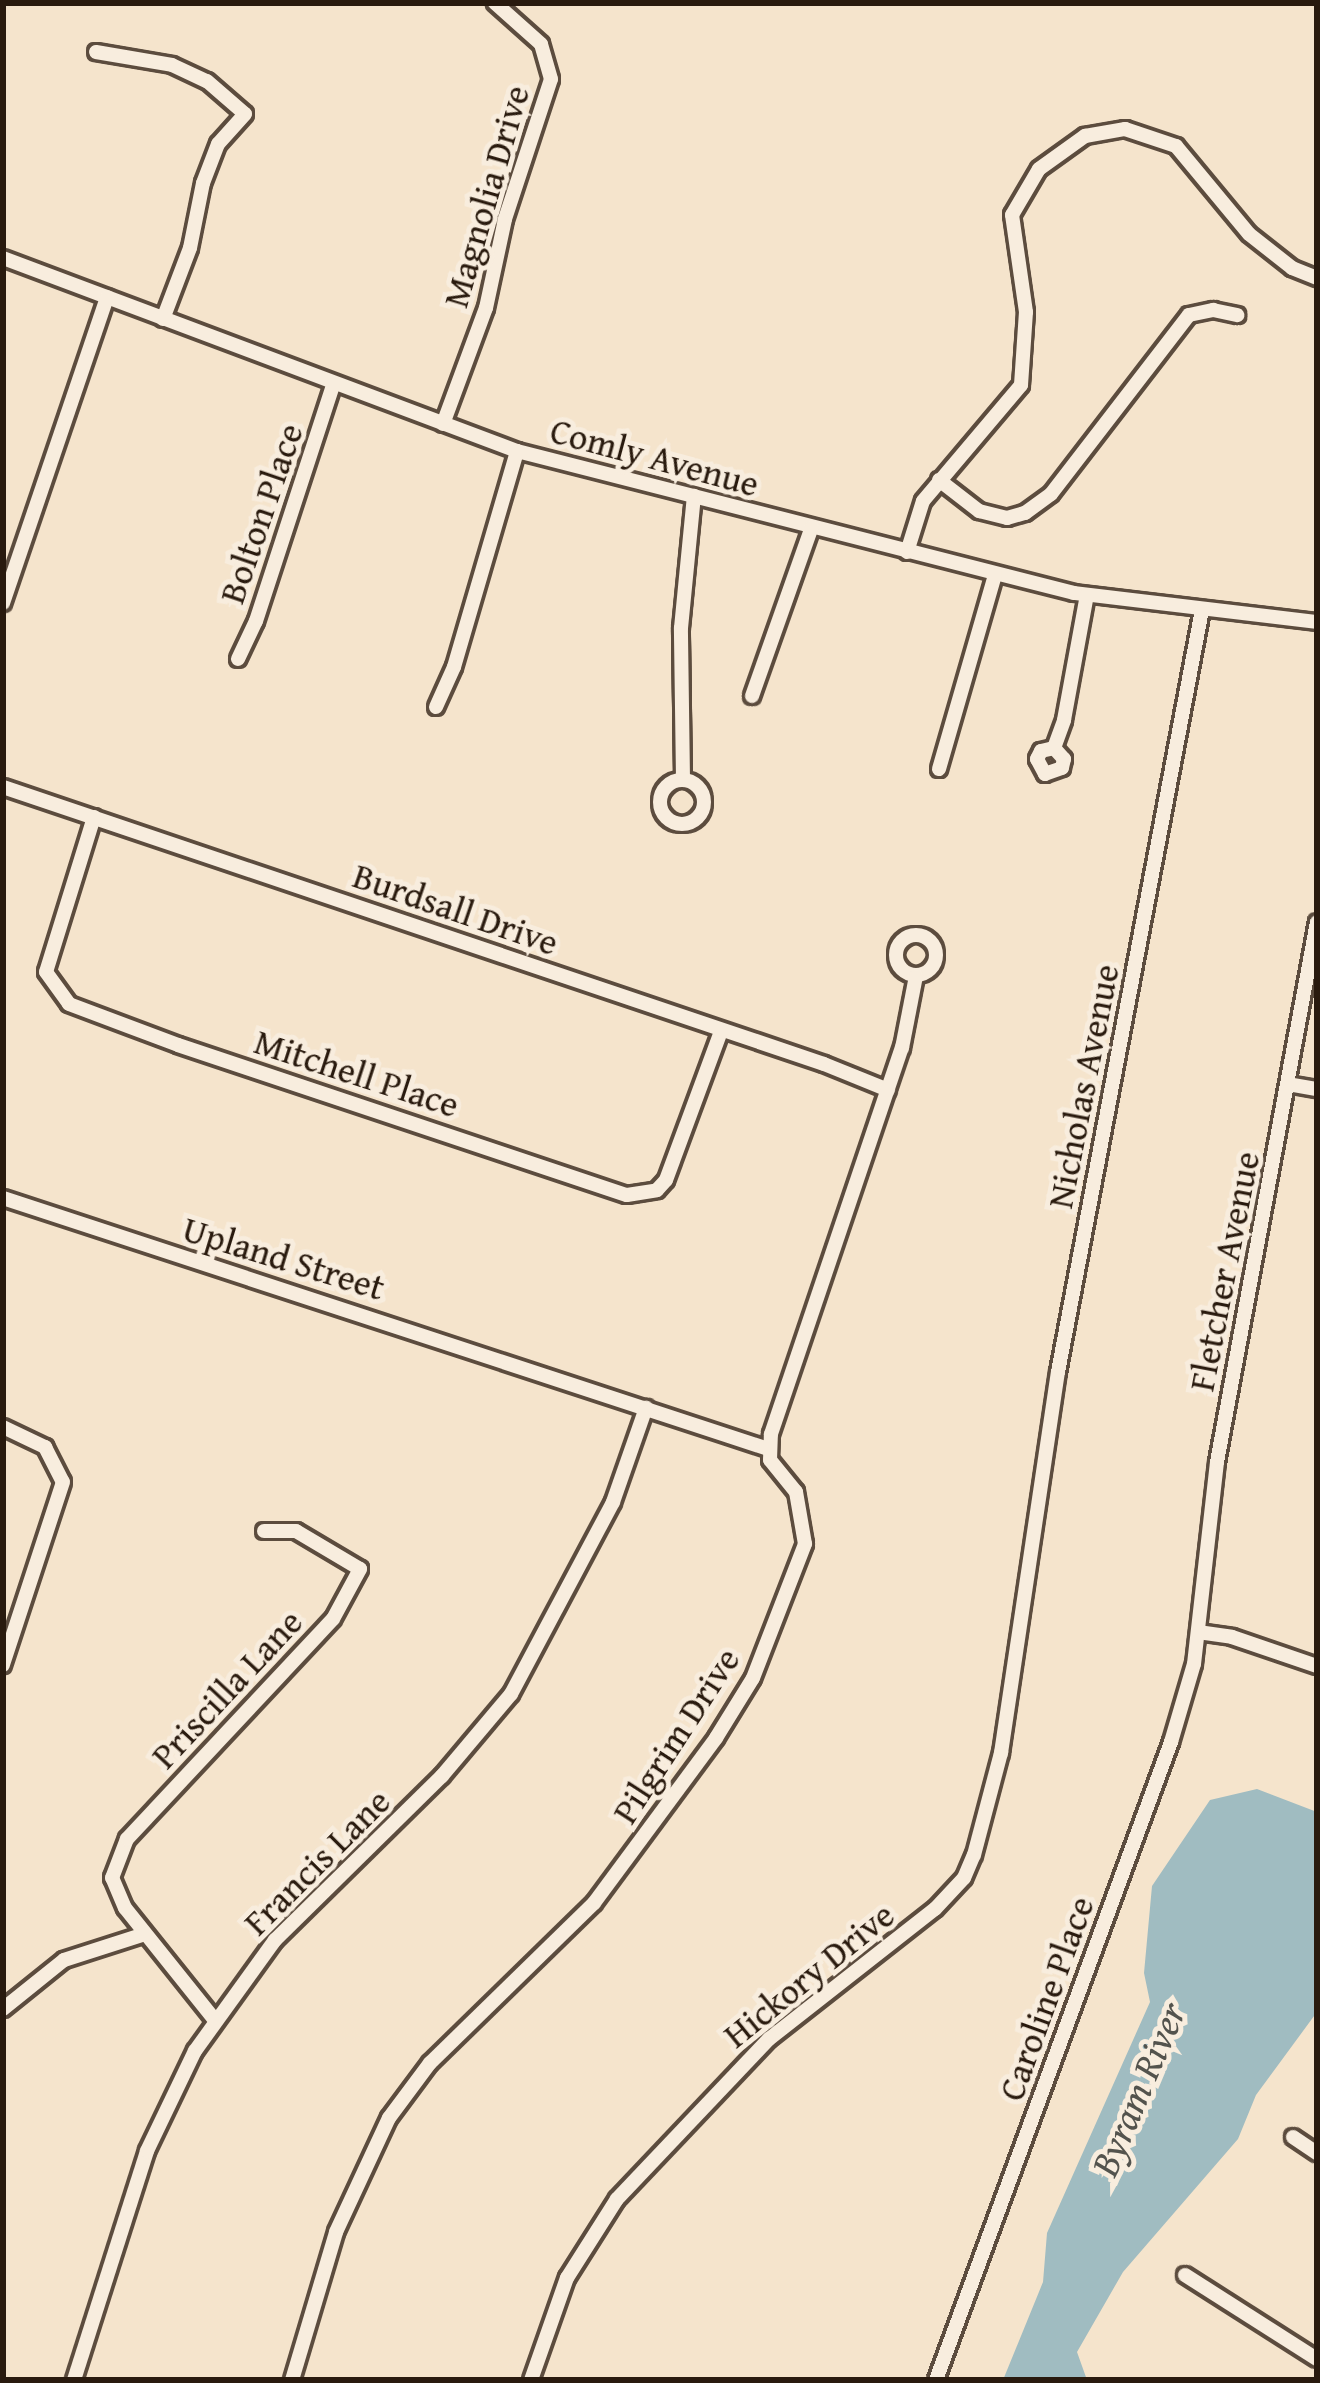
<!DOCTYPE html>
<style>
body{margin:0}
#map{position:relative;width:1320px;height:2383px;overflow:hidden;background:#f5e4cc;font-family:"Gentium Book Plus",serif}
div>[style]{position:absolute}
.water>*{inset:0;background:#a0bcc1}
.roads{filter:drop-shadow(3px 0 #5c4c3e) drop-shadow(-3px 0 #5c4c3e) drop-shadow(0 3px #5c4c3e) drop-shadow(0 -3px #5c4c3e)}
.minor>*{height:14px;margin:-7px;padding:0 7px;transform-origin:7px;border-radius:7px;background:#f8edde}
.minor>.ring{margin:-7px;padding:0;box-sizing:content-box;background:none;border:14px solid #f8edde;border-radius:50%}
span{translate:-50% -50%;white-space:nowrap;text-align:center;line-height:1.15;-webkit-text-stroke:10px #f8edde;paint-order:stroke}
.street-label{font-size:36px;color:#291a0e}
.water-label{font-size:39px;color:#53534d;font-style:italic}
.frame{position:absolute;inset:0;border:6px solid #291a0e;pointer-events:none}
</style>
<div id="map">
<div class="water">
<i style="clip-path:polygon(1257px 1789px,1317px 1812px,1317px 2012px,1256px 2095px,1238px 2139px,1123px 2272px,1077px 2352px,1087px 2380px,1003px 2380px,1043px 2282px,1047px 2233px,1150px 2002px,1144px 1973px,1152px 1886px,1210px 1800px)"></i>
</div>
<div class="roads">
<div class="minor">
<i style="left:96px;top:52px;width:77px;rotate:9.7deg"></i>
<i style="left:172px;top:65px;width:38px;rotate:25deg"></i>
<i style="left:207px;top:81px;width:50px;rotate:41deg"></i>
<i style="left:245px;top:114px;width:40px;rotate:132deg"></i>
<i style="left:218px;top:144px;width:42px;rotate:111deg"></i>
<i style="left:203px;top:183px;width:66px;rotate:101.3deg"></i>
<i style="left:190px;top:248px;width:76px;rotate:110.8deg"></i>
<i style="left:3px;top:258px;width:549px;rotate:20.58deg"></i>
<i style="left:517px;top:451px;width:575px;rotate:14.3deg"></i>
<i style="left:1074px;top:593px;width:245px;rotate:6.8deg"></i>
<i style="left:443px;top:424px;width:124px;rotate:-69.7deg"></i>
<i style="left:486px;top:308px;width:91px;rotate:-77.9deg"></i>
<i style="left:505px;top:219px;width:147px;rotate:-71.8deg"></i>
<i style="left:551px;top:79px;width:36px;rotate:-106deg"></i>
<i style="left:541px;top:44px;width:62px;rotate:-138.3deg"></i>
<i style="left:939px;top:480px;width:51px;rotate:37.8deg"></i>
<i style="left:979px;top:511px;width:29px;rotate:14deg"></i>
<i style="left:1007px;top:518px;width:19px;rotate:-16deg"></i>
<i style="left:1025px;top:513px;width:32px;rotate:-36deg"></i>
<i style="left:1051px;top:494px;width:226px;rotate:-52.4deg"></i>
<i style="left:1189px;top:315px;width:25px;rotate:-12deg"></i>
<i style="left:1213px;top:310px;width:25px;rotate:12deg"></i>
<i style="left:907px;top:552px;width:53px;rotate:-72.6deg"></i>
<i style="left:923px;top:501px;width:152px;rotate:-49.8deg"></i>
<i style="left:1021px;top:385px;width:73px;rotate:-86.1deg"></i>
<i style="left:1026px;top:312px;width:98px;rotate:-98.2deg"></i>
<i style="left:1012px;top:215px;width:53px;rotate:-59.6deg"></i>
<i style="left:1039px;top:169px;width:57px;rotate:-35.7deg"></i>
<i style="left:1085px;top:136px;width:41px;rotate:-9.9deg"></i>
<i style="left:1125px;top:129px;width:54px;rotate:18.4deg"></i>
<i style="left:1176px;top:146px;width:114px;rotate:50.3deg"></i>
<i style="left:1249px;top:234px;width:55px;rotate:38.3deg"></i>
<i style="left:1292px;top:268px;width:27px;rotate:22deg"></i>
<i style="left:3px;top:603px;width:323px;rotate:-71.2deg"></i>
<i style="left:238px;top:659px;width:42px;rotate:-64.7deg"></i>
<i style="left:256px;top:621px;width:248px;rotate:-71.9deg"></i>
<i style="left:752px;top:696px;width:179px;rotate:-70.5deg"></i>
<i style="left:436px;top:707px;width:44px;rotate:-65.8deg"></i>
<i style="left:454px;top:667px;width:225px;rotate:-73.7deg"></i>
<i style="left:1054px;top:748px;width:15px;rotate:48deg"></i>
<i style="left:1064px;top:759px;width:9px;rotate:103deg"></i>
<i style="left:1062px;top:768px;width:18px;rotate:161deg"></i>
<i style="left:1045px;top:774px;width:17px;rotate:-118deg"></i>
<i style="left:1037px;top:759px;width:9px;rotate:-63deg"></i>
<i style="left:1041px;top:751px;width:13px;rotate:-13deg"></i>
<i style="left:1054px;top:748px;width:30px;rotate:-70deg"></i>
<i style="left:1064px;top:720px;width:127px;rotate:-79.6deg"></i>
<i style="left:939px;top:769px;width:202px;rotate:-73.9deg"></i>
<i style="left:683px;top:779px;width:151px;rotate:-90.8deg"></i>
<i style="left:681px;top:628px;width:133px;rotate:-84.4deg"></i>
<i class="ring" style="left:660px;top:780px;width:30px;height:30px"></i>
<i style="left:3px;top:787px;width:866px;rotate:18.64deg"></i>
<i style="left:824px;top:1064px;width:69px;rotate:22.1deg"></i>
<i style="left:94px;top:817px;width:162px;rotate:107.2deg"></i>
<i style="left:46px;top:972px;width:39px;rotate:54deg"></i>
<i style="left:69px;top:1004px;width:116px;rotate:20.6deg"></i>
<i style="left:178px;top:1045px;width:473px;rotate:18.5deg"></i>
<i style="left:627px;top:1195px;width:30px;rotate:-9deg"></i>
<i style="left:657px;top:1190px;width:13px;rotate:-48deg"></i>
<i style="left:666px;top:1180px;width:159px;rotate:-69.7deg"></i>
<i class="ring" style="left:896px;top:935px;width:26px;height:26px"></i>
<i style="left:1288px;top:1084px;width:29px;rotate:10deg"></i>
<i style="left:3px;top:1198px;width:805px;rotate:18.16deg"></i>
<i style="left:3px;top:1427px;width:47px;rotate:25.5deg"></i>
<i style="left:45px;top:1447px;width:39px;rotate:63deg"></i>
<i style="left:63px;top:1482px;width:193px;rotate:108.2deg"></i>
<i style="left:1198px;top:1632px;width:34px;rotate:8deg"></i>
<i style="left:1232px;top:1637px;width:90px;rotate:18.8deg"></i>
<i style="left:3px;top:2009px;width:78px;rotate:-38.8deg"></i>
<i style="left:64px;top:1960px;width:85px;rotate:-17.8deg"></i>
<i style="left:214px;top:2019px;width:142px;rotate:-128.7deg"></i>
<i style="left:125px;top:1908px;width:33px;rotate:-113deg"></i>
<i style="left:112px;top:1878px;width:42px;rotate:-69deg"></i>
<i style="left:127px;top:1839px;width:301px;rotate:-46.9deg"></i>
<i style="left:333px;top:1619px;width:57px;rotate:-61.6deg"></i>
<i style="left:360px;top:1569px;width:74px;rotate:-149.3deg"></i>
<i style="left:296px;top:1531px;width:32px;rotate:180deg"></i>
<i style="left:1293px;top:2137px;width:29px;rotate:34deg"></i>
<i style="left:1185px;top:2275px;width:156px;rotate:32.5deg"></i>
<i style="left:74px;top:2380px;width:240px;rotate:-72.3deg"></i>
<i style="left:147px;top:2151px;width:111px;rotate:-64.4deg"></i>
<i style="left:195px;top:2051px;width:137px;rotate:-54.2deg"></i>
<i style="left:275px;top:1940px;width:234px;rotate:-44.5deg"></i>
<i style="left:442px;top:1776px;width:107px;rotate:-49.9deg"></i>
<i style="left:511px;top:1694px;width:217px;rotate:-62deg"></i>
<i style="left:613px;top:1502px;width:100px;rotate:-70.7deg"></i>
<i style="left:292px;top:2380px;width:154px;rotate:-73.4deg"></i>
<i style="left:336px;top:2232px;width:126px;rotate:-65.1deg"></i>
<i style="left:389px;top:2118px;width:69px;rotate:-53.3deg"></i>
<i style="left:430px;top:2063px;width:229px;rotate:-44.3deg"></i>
<i style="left:594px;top:1903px;width:205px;rotate:-53.5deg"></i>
<i style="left:716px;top:1738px;width:70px;rotate:-58.3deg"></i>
<i style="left:753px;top:1678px;width:144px;rotate:-68.8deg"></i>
<i style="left:805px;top:1544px;width:53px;rotate:-99.8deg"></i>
<i style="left:796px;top:1492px;width:41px;rotate:-129.1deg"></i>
<i style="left:770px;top:1460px;width:26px;rotate:-88deg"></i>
<i style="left:771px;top:1434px;width:408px;rotate:-71.3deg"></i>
<i style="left:902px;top:1048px;width:73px;rotate:-79deg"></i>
<i style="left:531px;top:2380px;width:108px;rotate:-70.6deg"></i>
<i style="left:567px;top:2278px;width:93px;rotate:-57.7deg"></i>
<i style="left:617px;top:2199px;width:221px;rotate:-46.5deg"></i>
<i style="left:769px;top:2039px;width:211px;rotate:-38.1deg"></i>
<i style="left:935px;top:1909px;width:42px;rotate:-46.9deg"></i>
<i style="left:964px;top:1878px;width:25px;rotate:-67deg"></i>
<i style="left:974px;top:1855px;width:106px;rotate:-75.2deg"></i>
<i style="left:1001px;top:1753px;width:385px;rotate:-81.5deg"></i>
<i style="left:1058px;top:1372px;width:775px;rotate:-79.3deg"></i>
<i style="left:936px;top:2380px;width:680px;rotate:-69.78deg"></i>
<i style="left:1171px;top:1742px;width:81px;rotate:-73.6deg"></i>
<i style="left:1194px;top:1664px;width:203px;rotate:-83.5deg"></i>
<i style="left:1217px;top:1462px;width:549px;rotate:-79.51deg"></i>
</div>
</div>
<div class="street-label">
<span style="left:485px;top:196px;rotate:-74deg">Magnolia Drive</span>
<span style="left:655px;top:456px;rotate:15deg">Comly Avenue</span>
<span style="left:260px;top:513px;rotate:-71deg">Bolton Place</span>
<span style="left:456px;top:908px;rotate:19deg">Burdsall Drive</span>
<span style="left:357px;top:1072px;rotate:18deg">Mitchell Place</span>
<span style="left:1082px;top:1086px;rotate:-79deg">Nicholas Avenue</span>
<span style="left:284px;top:1257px;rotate:17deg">Upland Street</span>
<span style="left:1223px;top:1271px;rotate:-79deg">Fletcher Avenue</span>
<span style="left:226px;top:1688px;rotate:-47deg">Priscilla Lane</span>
<span style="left:675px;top:1735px;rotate:-57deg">Pilgrim Drive</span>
<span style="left:316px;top:1861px;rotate:-45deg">Francis Lane</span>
<span style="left:808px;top:1974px;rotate:-39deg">Hickory Drive</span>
<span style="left:1045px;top:1998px;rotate:-70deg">Caroline Place</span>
</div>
<div class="water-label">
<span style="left:1138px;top:2089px;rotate:-67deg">Byram River</span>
</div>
<div class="frame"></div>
</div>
